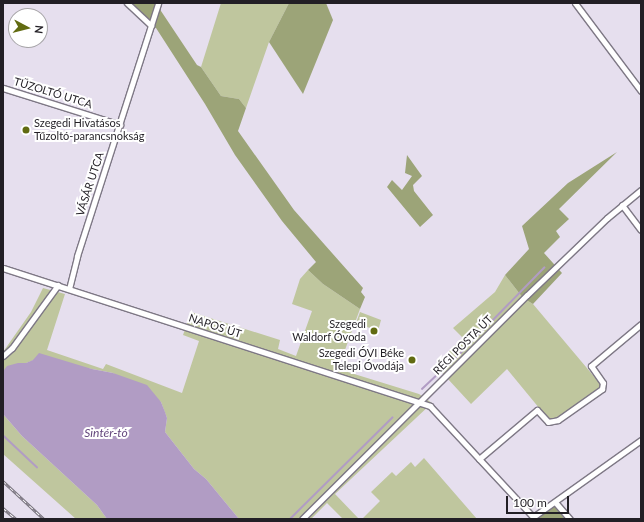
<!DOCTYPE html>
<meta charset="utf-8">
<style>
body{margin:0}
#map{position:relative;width:644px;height:522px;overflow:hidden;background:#e6dfee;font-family:Lato,sans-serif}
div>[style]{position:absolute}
.green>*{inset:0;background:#bfc69e}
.forest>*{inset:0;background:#9ca478}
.water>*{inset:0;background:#b19cc4}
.stream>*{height:1.5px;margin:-0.75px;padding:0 0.75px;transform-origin:0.75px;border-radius:0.75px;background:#b19cc4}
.roads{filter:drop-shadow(1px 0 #7e7885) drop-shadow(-1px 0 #7e7885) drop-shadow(0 1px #7e7885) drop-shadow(0 -1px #7e7885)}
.minor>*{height:5px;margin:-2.5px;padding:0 2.5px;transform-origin:2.5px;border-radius:2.5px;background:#fff}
.rail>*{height:3px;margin-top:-1.5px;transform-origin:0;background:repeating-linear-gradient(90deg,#fff 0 4.5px,#76717b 0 9px);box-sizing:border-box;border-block:1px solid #76717b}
.dots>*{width:11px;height:11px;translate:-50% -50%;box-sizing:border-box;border:2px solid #fff;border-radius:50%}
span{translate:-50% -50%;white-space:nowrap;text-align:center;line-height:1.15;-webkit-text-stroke:4px #fff;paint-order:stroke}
.street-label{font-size:11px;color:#221f25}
.poi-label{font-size:11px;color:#221f25}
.left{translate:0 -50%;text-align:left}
.right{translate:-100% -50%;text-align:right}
.water-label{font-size:12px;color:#65487e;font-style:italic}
.frame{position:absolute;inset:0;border:4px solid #221f25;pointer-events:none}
.north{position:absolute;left:8px;top:8px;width:40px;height:40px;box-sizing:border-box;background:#fff;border:1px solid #a7a5a8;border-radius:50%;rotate:97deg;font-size:11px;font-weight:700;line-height:16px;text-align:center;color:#221f25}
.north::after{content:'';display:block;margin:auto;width:14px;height:18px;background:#616b11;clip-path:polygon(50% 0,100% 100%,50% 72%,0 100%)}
.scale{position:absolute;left:506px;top:496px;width:63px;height:18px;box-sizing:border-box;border:2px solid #221f25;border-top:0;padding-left:5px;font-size:12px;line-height:14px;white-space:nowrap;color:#221f25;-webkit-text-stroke:3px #fff;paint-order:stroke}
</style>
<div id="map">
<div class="green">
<i style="clip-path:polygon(221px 3px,289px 3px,269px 42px,246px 108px,239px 99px,221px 96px,201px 67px)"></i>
<i style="clip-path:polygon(308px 270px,323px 284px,360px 309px,338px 369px,419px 394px,432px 403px,335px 494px,359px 519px,343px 519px,327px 503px,311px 519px,239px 519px,206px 479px,194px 469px,165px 432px,167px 418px,161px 402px,113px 373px,92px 369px,34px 360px,3px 372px,3px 352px,31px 312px,43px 288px,65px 294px,47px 350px,103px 369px,106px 364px,182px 393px,199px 341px,183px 335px,191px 312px,280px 340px,278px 349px,296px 356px,312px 311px,292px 304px,300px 279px)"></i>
<i style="clip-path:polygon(505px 275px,523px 298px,533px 304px,602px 386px,558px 418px,549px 420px,507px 369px,471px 404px,435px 365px,463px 338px,453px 328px,495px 292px)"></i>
<i style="clip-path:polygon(360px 312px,381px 320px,378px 331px,356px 323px)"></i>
<i style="clip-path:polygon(3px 414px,22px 436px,97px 505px,107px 519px,76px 519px,3px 454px)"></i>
<i style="clip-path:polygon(424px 458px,477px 519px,362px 519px,380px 501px,371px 492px,392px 472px,396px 476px,411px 462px,415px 467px)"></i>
</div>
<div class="forest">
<i style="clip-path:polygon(124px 3px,157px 3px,161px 11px,197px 65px,201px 67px,221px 96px,239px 99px,246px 108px,238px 131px,294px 210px,363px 288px,361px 292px,365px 297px,360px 309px,323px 284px,308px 270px,316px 262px,282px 221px,235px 155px,205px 104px,156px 28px,147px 26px)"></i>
<i style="clip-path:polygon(289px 3px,326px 3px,333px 20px,303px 94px,269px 42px)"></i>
<i style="clip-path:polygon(617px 152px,559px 209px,569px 219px,556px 231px,560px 237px,544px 253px,562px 273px,533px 304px,523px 298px,505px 275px,529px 249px,522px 226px,568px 183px)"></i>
<i style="clip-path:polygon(407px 155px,422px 176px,413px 185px,414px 191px,433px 215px,420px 227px,387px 187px,392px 180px,402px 190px,412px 176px,405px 173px)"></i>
<i style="clip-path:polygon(554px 506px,565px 519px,535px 519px)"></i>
</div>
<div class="water">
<i style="clip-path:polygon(39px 353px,92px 369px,113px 373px,147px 385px,161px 402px,165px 412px,167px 418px,165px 432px,194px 469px,206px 479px,239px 519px,107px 519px,97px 505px,22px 436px,3px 414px,4px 370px,7px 366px,18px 363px,26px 363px,33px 360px)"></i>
</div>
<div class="stream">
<i style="left:447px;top:367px;width:139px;rotate:-45.6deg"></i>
<i style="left:422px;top:389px;width:18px;rotate:-43deg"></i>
<i style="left:3px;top:435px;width:47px;rotate:43.3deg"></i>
<i style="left:290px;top:519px;width:144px;rotate:-44.7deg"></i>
</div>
<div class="roads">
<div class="minor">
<i style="left:127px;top:3px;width:33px;rotate:43deg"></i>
<i style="left:575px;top:3px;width:110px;rotate:53.1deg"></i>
<i style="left:3px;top:88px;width:123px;rotate:17.5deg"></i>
<i style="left:622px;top:205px;width:31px;rotate:53deg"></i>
<i style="left:3px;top:268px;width:449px;rotate:17.9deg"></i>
<i style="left:430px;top:406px;width:151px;rotate:47.1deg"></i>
<i style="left:533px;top:517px;width:133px;rotate:-35.5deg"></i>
<i style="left:69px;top:289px;width:34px;rotate:-76deg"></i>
<i style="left:77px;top:256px;width:266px;rotate:-72.2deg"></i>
<i style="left:3px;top:356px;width:12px;rotate:-42deg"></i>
<i style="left:12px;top:348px;width:78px;rotate:-53.9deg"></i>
<i style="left:479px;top:459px;width:76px;rotate:-40.2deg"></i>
<i style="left:537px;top:410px;width:16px;rotate:47deg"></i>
<i style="left:548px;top:422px;width:10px;rotate:-11deg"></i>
<i style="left:558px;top:420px;width:54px;rotate:-35.2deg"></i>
<i style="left:602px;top:389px;width:6px;rotate:-81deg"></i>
<i style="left:603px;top:383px;width:21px;rotate:-125deg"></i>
<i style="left:591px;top:366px;width:65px;rotate:-40deg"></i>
<i style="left:555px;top:502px;width:23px;rotate:49deg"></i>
<i style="left:302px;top:519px;width:317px;rotate:-44.9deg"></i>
<i style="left:527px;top:295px;width:111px;rotate:-43.9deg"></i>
<i style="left:607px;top:218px;width:44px;rotate:-39.5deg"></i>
</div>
</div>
<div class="rail">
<i style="left:3px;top:481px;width:56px;rotate:42.8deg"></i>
<i style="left:3px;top:508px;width:17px;rotate:40deg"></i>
</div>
<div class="dots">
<i style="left:26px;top:130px;background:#616b11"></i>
<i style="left:374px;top:331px;background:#616b11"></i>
<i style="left:412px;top:360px;background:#616b11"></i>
</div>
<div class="street-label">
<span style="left:53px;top:93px;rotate:17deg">TŰZOLTÓ UTCA</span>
<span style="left:90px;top:184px;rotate:-72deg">VÁSÁR UTCA</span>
<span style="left:215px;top:326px;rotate:18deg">NAPOS ÚT</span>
<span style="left:463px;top:345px;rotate:-45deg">RÉGI POSTA ÚT</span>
</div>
<div class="poi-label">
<span class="left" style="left:34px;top:130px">Szegedi Hivatásos<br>Tűzoltó-parancsnokság</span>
<span class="right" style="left:366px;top:331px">Szegedi<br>Waldorf Óvoda</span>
<span class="right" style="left:404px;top:360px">Szegedi ÓVI Béke<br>Telepi Óvodája</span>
</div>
<div class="water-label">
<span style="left:106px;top:433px">Sintér-tó</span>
</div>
<div class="frame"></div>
<div class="north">N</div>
<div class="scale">100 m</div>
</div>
